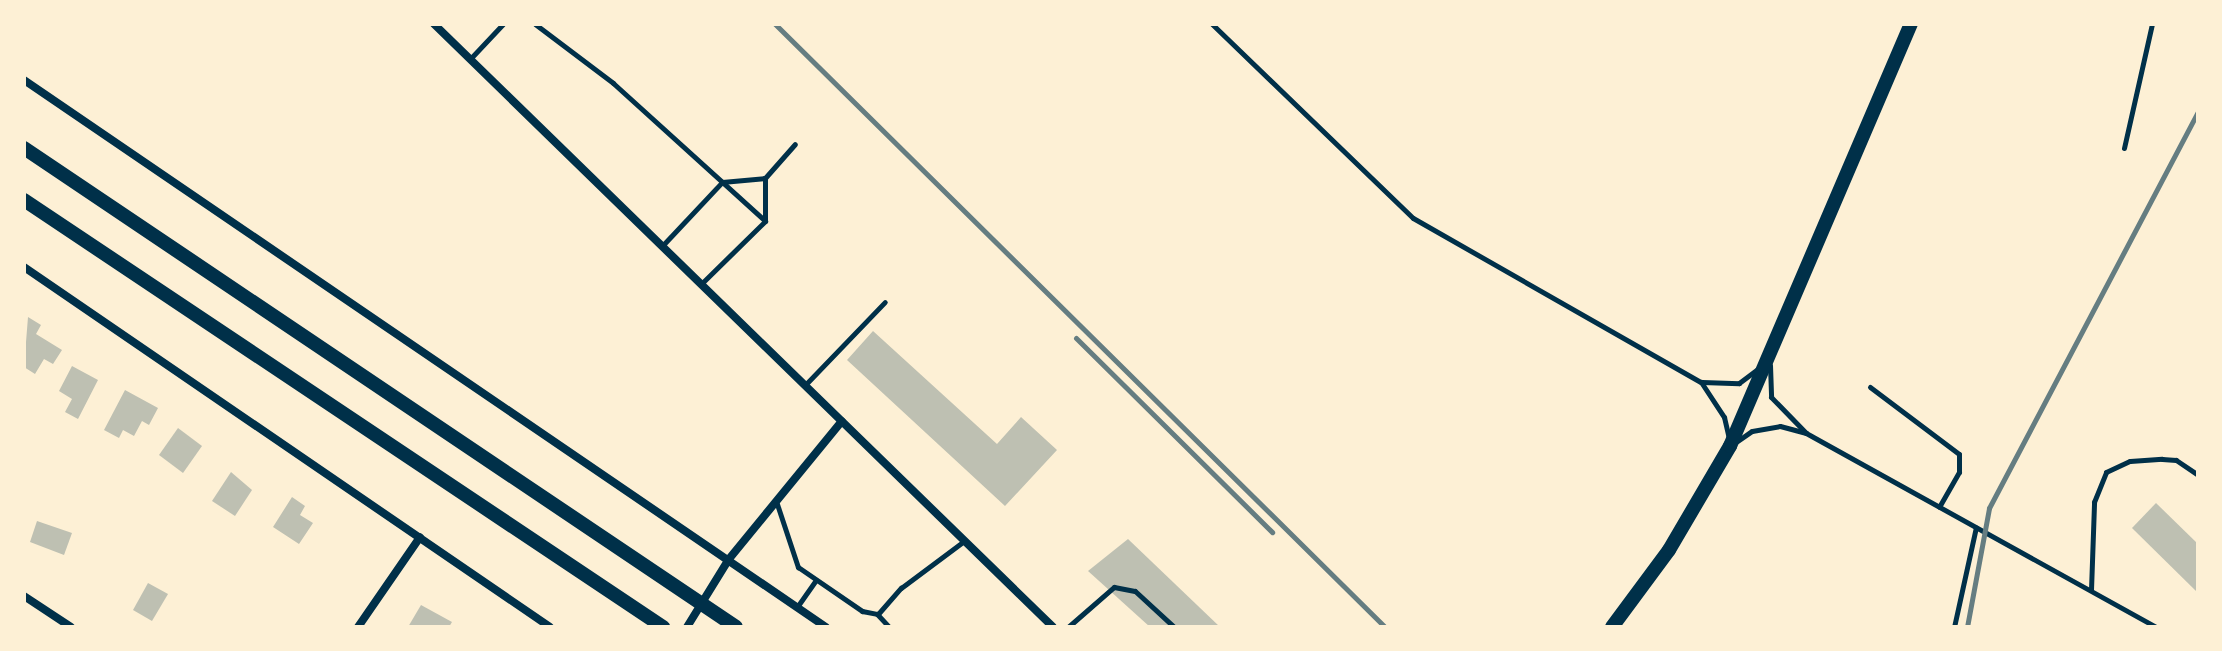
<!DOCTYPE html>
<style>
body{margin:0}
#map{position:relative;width:2222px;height:651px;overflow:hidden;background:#fdf0d5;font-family:Roboto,sans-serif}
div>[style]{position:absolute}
.building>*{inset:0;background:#bec0b2}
.service>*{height:5px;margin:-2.5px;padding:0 2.5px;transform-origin:2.5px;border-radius:2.5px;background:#003049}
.minor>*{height:8px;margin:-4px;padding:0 4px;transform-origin:4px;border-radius:4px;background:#003049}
.primary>*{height:14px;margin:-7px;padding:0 7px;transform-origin:7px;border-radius:7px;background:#003049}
.rail>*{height:5px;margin:-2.5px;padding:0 2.5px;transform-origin:2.5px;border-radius:2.5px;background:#657d81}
span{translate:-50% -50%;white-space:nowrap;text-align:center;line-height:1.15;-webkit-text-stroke:8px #fdf0d5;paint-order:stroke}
.frame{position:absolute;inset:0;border:26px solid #fdf0d5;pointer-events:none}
</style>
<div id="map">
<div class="building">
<i style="clip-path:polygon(28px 317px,41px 325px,36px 334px,62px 350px,53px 364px,44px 359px,35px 374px,24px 367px)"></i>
<i style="clip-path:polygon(873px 331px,997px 444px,1021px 417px,1057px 450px,1005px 506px,847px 360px)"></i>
<i style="clip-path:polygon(72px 366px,98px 380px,78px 419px,65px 412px,72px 399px,59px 391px)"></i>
<i style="clip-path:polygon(125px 390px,158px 408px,149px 425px,142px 421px,134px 436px,123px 430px,119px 438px,104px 430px)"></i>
<i style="clip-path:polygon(178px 428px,202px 446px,183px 473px,159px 455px)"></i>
<i style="clip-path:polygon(231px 472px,252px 490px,235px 516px,212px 501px)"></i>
<i style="clip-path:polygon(292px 497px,305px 506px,300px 515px,313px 523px,299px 544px,273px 527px)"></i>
<i style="clip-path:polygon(2156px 503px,2198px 544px,2198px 593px,2132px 528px)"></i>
<i style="clip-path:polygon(37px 521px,72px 533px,64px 555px,30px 542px)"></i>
<i style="clip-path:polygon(1128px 539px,1220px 627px,1150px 627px,1088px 571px)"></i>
<i style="clip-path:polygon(148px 583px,168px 594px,152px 621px,133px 610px)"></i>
<i style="clip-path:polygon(421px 605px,452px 622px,449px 627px,408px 627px)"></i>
</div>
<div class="service">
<i style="left:535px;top:24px;width:98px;rotate:37.1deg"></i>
<i style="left:613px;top:83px;width:205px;rotate:42.2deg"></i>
<i style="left:1212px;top:24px;width:279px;rotate:44deg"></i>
<i style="left:1413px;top:218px;width:331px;rotate:29.7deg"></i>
<i style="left:1701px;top:382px;width:42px;rotate:56.7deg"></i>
<i style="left:1724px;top:417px;width:23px;rotate:77deg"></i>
<i style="left:470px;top:59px;width:48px;rotate:-46.7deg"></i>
<i style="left:2124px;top:148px;width:127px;rotate:-77.3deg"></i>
<i style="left:662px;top:246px;width:88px;rotate:-46.8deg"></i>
<i style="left:722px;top:182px;width:43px;rotate:-5.3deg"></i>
<i style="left:701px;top:284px;width:90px;rotate:-44.5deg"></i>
<i style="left:765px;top:221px;width:43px;rotate:-90deg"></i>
<i style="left:765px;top:178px;width:45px;rotate:-48.6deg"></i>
<i style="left:1770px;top:365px;width:32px;rotate:88deg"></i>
<i style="left:1771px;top:397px;width:50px;rotate:45.8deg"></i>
<i style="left:1806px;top:433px;width:400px;rotate:29deg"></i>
<i style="left:1702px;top:382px;width:37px;rotate:2deg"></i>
<i style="left:1739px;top:383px;width:25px;rotate:-37deg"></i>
<i style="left:805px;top:385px;width:115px;rotate:-46.1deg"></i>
<i style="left:1870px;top:387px;width:111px;rotate:37deg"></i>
<i style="left:1959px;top:454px;width:18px;rotate:90deg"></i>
<i style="left:1959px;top:472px;width:40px;rotate:119.7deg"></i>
<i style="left:1736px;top:442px;width:19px;rotate:-35deg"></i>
<i style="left:1752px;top:431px;width:28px;rotate:-10deg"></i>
<i style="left:1780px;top:426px;width:27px;rotate:15deg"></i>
<i style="left:776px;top:501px;width:70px;rotate:71.6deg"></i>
<i style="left:798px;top:567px;width:78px;rotate:34.5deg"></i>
<i style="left:862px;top:611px;width:15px;rotate:11deg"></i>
<i style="left:877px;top:614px;width:18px;rotate:47deg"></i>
<i style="left:2091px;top:590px;width:88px;rotate:-88deg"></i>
<i style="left:2094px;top:502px;width:32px;rotate:-68deg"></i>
<i style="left:2106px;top:472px;width:26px;rotate:-25deg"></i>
<i style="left:2130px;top:461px;width:32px;rotate:-4deg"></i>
<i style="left:2162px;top:459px;width:14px;rotate:4deg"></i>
<i style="left:2176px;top:460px;width:27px;rotate:34deg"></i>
<i style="left:797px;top:607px;width:33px;rotate:-55deg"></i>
<i style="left:878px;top:614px;width:35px;rotate:-49deg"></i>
<i style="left:901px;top:588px;width:79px;rotate:-36.7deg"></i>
<i style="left:1068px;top:627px;width:61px;rotate:-41deg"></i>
<i style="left:1114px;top:587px;width:21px;rotate:11deg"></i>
<i style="left:1135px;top:591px;width:53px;rotate:42.7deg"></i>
<i style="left:1954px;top:627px;width:102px;rotate:-77.6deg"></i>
</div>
<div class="minor">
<i style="left:434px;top:24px;width:864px;rotate:44.25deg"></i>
<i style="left:24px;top:80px;width:971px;rotate:34.3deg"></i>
<i style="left:24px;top:267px;width:637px;rotate:34.39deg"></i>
<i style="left:24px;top:596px;width:56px;rotate:33.4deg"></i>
<i style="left:358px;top:627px;width:109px;rotate:-55.4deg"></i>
<i style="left:687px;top:627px;width:80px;rotate:-58.3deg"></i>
<i style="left:729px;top:559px;width:178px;rotate:-50.7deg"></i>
</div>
<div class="primary">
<i style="left:24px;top:148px;width:858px;rotate:33.93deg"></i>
<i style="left:24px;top:200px;width:769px;rotate:33.75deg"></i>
<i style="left:1612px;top:627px;width:96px;rotate:-53.5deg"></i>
<i style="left:1669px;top:550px;width:121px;rotate:-59.6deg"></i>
<i style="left:1730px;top:446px;width:459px;rotate:-66.8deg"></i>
</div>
<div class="rail">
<i style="left:775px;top:24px;width:858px;rotate:44.67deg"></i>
<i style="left:1076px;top:338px;width:276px;rotate:44.7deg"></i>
<i style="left:1967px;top:627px;width:121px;rotate:-79.5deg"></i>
<i style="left:1989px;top:508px;width:448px;rotate:-62.2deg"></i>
</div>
<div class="frame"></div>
</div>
